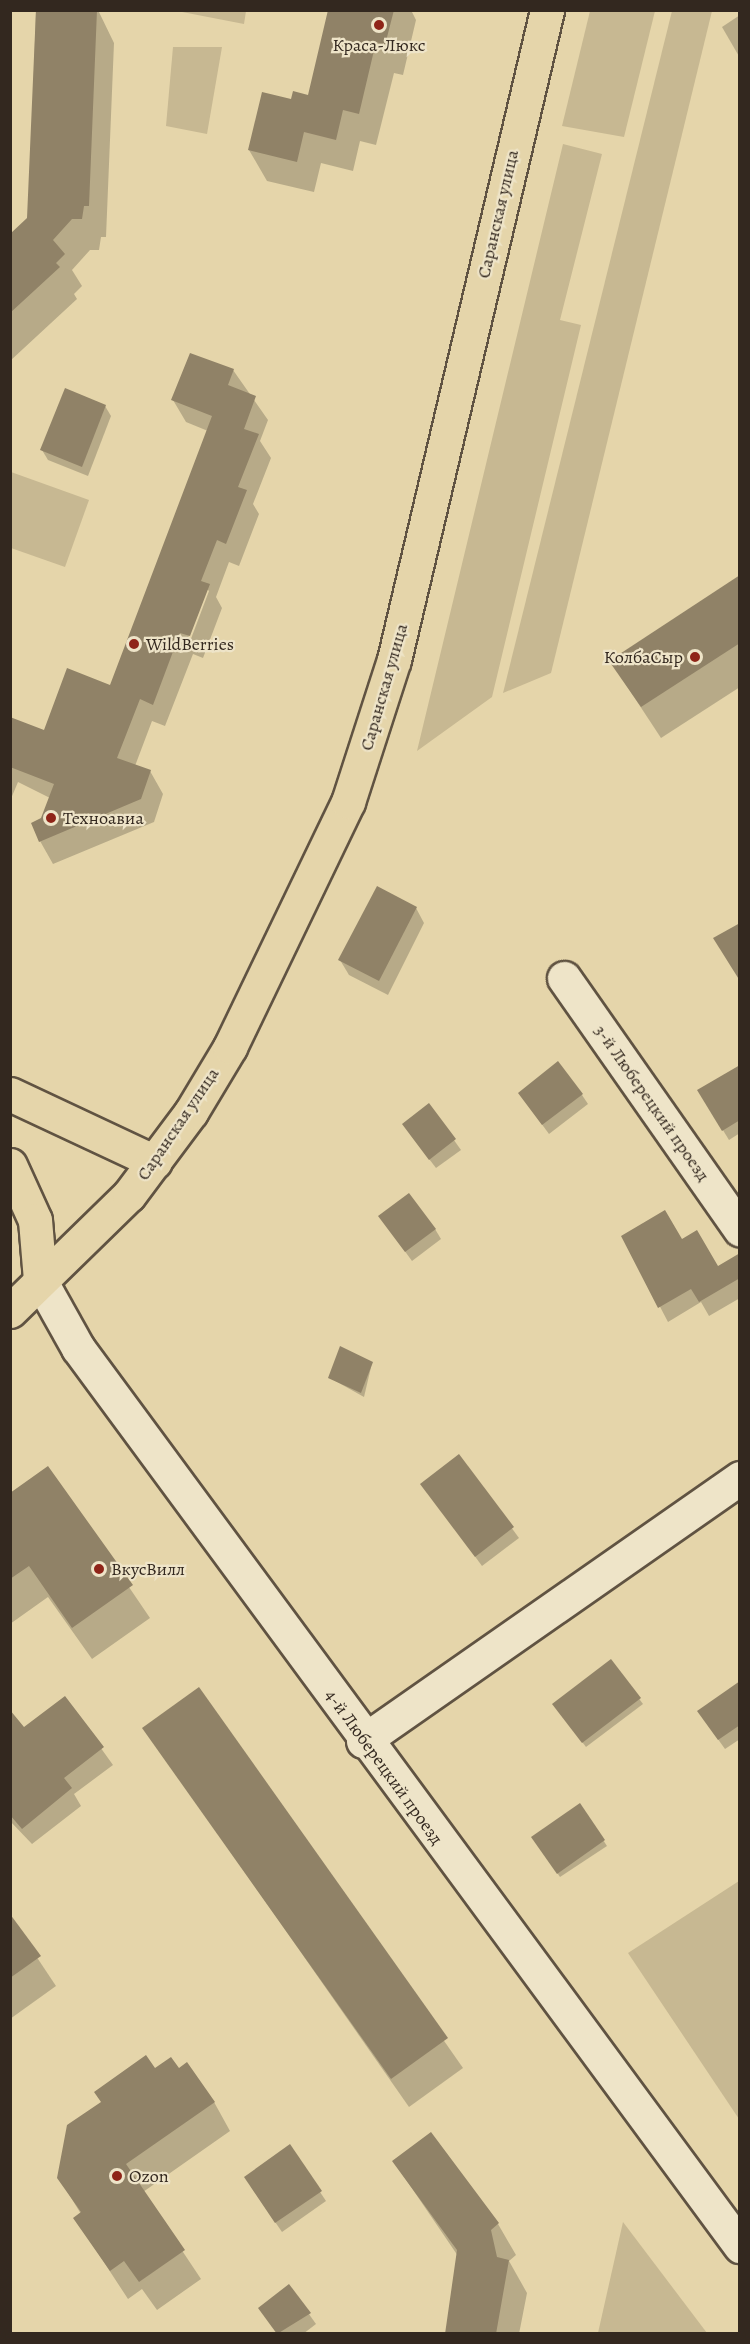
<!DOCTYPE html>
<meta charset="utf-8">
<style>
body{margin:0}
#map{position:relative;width:750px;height:2344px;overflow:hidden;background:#e5d5aa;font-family:Alegreya,serif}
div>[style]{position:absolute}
.green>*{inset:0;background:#c7b892}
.shadow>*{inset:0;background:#0003}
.building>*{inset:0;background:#908267}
.roads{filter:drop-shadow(2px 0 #605342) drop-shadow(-2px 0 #605342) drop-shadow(0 2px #605342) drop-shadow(0 -2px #605342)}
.minor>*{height:33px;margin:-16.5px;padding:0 16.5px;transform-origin:16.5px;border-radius:16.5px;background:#eee4c8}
.major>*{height:33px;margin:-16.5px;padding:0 16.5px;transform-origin:16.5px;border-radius:16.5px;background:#e5d5aa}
.dots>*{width:16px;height:16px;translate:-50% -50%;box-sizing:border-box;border:3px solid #eee4c8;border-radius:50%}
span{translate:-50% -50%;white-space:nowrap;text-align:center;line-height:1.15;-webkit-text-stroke:4.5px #eee4c8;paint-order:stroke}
.poi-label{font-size:18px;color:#33281f}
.left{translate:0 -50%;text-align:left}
.right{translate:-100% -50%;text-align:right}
.street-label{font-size:18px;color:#33281f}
.frame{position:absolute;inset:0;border:12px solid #33281f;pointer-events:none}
</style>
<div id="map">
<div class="green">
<i style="clip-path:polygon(177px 11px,177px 10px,246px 11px,244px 24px)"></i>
<i style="clip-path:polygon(590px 11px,655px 11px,624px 137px,562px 126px)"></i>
<i style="clip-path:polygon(672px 11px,712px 11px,551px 673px,503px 693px)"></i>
<i style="clip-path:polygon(173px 47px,222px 47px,207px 134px,166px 126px)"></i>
<i style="clip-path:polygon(563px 144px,602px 154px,560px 320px,581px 325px,492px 697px,417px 751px)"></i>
<i style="clip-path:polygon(11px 472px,89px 500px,65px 567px,11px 548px)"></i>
<i style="clip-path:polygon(739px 1881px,739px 2119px,628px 1953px)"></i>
<i style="clip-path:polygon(623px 2222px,707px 2333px,598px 2333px)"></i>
</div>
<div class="shadow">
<i style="clip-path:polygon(36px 10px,98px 10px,114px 43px,106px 237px,101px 237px,99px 250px,90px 250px,72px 270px,82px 286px,74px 294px,77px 299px,10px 361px,10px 236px,29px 219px)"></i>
<i style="clip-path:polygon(330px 10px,411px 10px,416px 20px,403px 75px,394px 73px,376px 145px,360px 141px,353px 171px,321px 163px,314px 192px,267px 181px,249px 150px,292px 100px,309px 97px)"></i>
<i style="clip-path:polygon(740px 15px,740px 58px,722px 27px)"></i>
<i style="clip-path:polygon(evenodd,233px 370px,268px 420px,260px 441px,271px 458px,253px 504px,259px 514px,239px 566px,229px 562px,216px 597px,222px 608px,203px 658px,193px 654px,165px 726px,152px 721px,135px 766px,150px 771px,163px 794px,154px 822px,53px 864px,40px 841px,50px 798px,18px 782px,10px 801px,10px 719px,45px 732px,110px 687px,208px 431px,186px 422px,173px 400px,233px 370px,207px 589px,209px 591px,189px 644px,186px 643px,207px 589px)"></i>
<i style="clip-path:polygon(105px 406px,111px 416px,88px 476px,48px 460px,42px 450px)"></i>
<i style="clip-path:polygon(740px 576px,740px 687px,661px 738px,611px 662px)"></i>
<i style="clip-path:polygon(416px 908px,424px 923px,388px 995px,349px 975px,340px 960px)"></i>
<i style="clip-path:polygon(740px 1066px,740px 1133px,729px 1140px,699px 1091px)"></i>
<i style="clip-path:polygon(519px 1093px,582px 1095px,588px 1104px,549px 1134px)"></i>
<i style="clip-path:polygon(429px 1105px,461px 1150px,436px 1168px,410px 1134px)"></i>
<i style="clip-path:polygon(380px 1217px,435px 1229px,441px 1239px,412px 1261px)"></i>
<i style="clip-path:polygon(623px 1236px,682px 1241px,717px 1268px,740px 1271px,740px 1298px,709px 1316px,701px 1302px,668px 1322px)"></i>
<i style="clip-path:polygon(372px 1363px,364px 1397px,330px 1378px)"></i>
<i style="clip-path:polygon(459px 1456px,519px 1538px,482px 1566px,422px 1484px)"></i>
<i style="clip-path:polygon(48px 1468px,150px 1618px,92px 1659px,48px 1597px,10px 1624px,10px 1495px)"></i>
<i style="clip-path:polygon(611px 1661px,643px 1704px,586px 1747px,557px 1709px)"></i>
<i style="clip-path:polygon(740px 1683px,740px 1739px,725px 1749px,705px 1721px)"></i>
<i style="clip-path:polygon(198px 1689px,463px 2068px,409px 2107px,144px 1728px)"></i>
<i style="clip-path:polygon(65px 1698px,113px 1765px,74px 1794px,81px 1806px,32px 1844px,10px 1821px,10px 1718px,23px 1729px)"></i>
<i style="clip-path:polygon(580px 1805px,607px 1846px,560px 1877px,536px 1842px)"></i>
<i style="clip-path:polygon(10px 1917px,56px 1986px,10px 2019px)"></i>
<i style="clip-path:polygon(155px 2070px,178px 2070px,214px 2102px,230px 2131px,143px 2192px,201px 2279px,157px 2310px,142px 2289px,128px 2299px,75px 2218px,81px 2214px,59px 2178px)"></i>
<i style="clip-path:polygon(394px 2162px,498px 2224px,516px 2255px,509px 2261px,527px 2293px,519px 2334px,446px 2334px,458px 2256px)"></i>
<i style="clip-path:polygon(251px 2187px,320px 2192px,326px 2201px,282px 2232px)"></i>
<i style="clip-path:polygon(289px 2286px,316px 2324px,303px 2334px,277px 2334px)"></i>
</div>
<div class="building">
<i style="clip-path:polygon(36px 10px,97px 10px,89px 206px,84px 206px,82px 219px,72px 219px,53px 240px,65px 254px,56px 263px,60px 267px,10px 313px,10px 234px,27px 218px)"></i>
<i style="clip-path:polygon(328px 10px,394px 10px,385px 45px,376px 42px,359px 114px,343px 110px,336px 140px,304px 132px,297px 162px,248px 150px,262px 92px,291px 99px,293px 91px,308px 95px)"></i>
<i style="clip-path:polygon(190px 353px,234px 369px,228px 385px,256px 396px,244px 429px,259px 434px,238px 487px,247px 490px,226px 544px,217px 540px,201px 581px,210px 584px,190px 636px,180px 633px,153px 705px,140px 699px,117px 758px,151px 770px,141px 799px,39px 842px,31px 823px,41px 818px,54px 784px,10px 767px,10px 717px,44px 730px,67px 668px,110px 685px,212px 416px,171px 400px)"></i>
<i style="clip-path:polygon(65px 388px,106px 405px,82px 467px,40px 450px)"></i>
<i style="clip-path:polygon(740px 575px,740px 643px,641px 707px,609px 661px)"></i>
<i style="clip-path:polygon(377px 886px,417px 907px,379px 981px,338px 960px)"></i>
<i style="clip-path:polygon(740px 923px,740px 981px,713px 938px)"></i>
<i style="clip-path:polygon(558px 1061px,583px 1094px,542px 1125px,518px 1093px)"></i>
<i style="clip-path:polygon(740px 1065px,740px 1120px,722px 1131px,697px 1090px)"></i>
<i style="clip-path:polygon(429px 1103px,456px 1139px,429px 1160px,402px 1124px)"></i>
<i style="clip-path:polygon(409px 1193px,436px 1229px,405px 1252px,378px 1216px)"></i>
<i style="clip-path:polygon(665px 1210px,682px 1239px,697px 1230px,718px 1266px,740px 1253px,740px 1278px,699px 1302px,691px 1289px,658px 1308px,621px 1236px)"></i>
<i style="clip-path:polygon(340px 1346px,373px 1362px,361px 1393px,328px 1378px)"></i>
<i style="clip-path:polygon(459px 1454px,514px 1527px,475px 1557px,420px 1484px)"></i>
<i style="clip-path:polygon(48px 1466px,133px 1585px,72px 1628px,29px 1566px,10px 1579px,10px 1493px)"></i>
<i style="clip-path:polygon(611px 1659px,641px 1698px,582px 1743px,552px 1704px)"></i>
<i style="clip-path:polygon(740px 1681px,740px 1725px,718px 1740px,697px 1711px)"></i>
<i style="clip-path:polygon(199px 1687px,448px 2038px,391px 2079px,142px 1728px)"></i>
<i style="clip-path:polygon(65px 1696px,104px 1747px,64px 1778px,72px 1788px,22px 1829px,10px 1815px,10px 1710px,24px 1727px)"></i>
<i style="clip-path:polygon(580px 1803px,605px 1840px,557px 1874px,531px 1837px)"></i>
<i style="clip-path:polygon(10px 1914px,41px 1956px,10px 1978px)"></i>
<i style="clip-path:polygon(146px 2055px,155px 2068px,171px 2057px,179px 2068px,187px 2062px,215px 2102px,126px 2164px,185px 2250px,139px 2282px,124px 2261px,110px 2271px,73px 2218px,81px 2212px,57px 2178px,67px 2125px,101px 2102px,94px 2092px)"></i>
<i style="clip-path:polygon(431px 2132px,499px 2223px,491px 2230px,497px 2257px,509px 2260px,496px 2334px,445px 2334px,457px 2250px,392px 2161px)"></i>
<i style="clip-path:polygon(290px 2144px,322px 2191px,275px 2223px,244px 2177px)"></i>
<i style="clip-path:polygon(289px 2284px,311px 2313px,277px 2334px,258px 2308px)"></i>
</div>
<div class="roads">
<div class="minor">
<i style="left:564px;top:978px;width:307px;rotate:55deg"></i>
<i style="left:40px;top:1280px;width:78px;rotate:60.8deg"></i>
<i style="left:78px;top:1348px;width:1116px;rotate:53.6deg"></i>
<i style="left:363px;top:1741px;width:460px;rotate:-34.9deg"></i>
</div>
<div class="major">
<i style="left:10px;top:1094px;width:160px;rotate:25.1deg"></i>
<i style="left:10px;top:1165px;width:60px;rotate:65.6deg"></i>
<i style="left:35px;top:1220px;width:60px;rotate:85.2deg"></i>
<i style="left:10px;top:1311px;width:166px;rotate:-44.3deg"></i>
<i style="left:129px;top:1195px;width:104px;rotate:-53.2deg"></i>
<i style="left:191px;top:1112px;width:76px;rotate:-59deg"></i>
<i style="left:230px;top:1047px;width:272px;rotate:-64.3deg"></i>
<i style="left:348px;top:802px;width:149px;rotate:-72.1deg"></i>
<i style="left:394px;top:660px;width:668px;rotate:-76.75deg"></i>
</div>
</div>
<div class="dots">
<i style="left:379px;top:25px;background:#8f2418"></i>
<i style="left:134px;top:644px;background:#8f2418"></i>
<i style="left:695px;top:657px;background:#8f2418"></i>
<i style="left:51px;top:818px;background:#8f2418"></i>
<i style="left:99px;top:1569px;background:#8f2418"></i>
<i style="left:117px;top:2176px;background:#8f2418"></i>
</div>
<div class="poi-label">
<span style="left:379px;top:45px">Краса-Люкс</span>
<span class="left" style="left:146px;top:644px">WildBerries</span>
<span class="right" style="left:683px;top:657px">КолбаСыр</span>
<span class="left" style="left:63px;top:818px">Техноавиа</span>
<span class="left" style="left:111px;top:1569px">ВкусВилл</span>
<span class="left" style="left:129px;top:2176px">Ozon</span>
</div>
<div class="street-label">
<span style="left:498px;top:214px;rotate:-77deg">Саранская улица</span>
<span style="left:384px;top:687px;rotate:-74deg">Саранская улица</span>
<span style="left:652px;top:1103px;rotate:55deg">3-й Люберецкий проезд</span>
<span style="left:178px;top:1124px;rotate:-56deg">Саранская улица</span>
<span style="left:384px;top:1767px;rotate:54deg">4-й Люберецкий проезд</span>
</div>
<div class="frame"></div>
</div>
